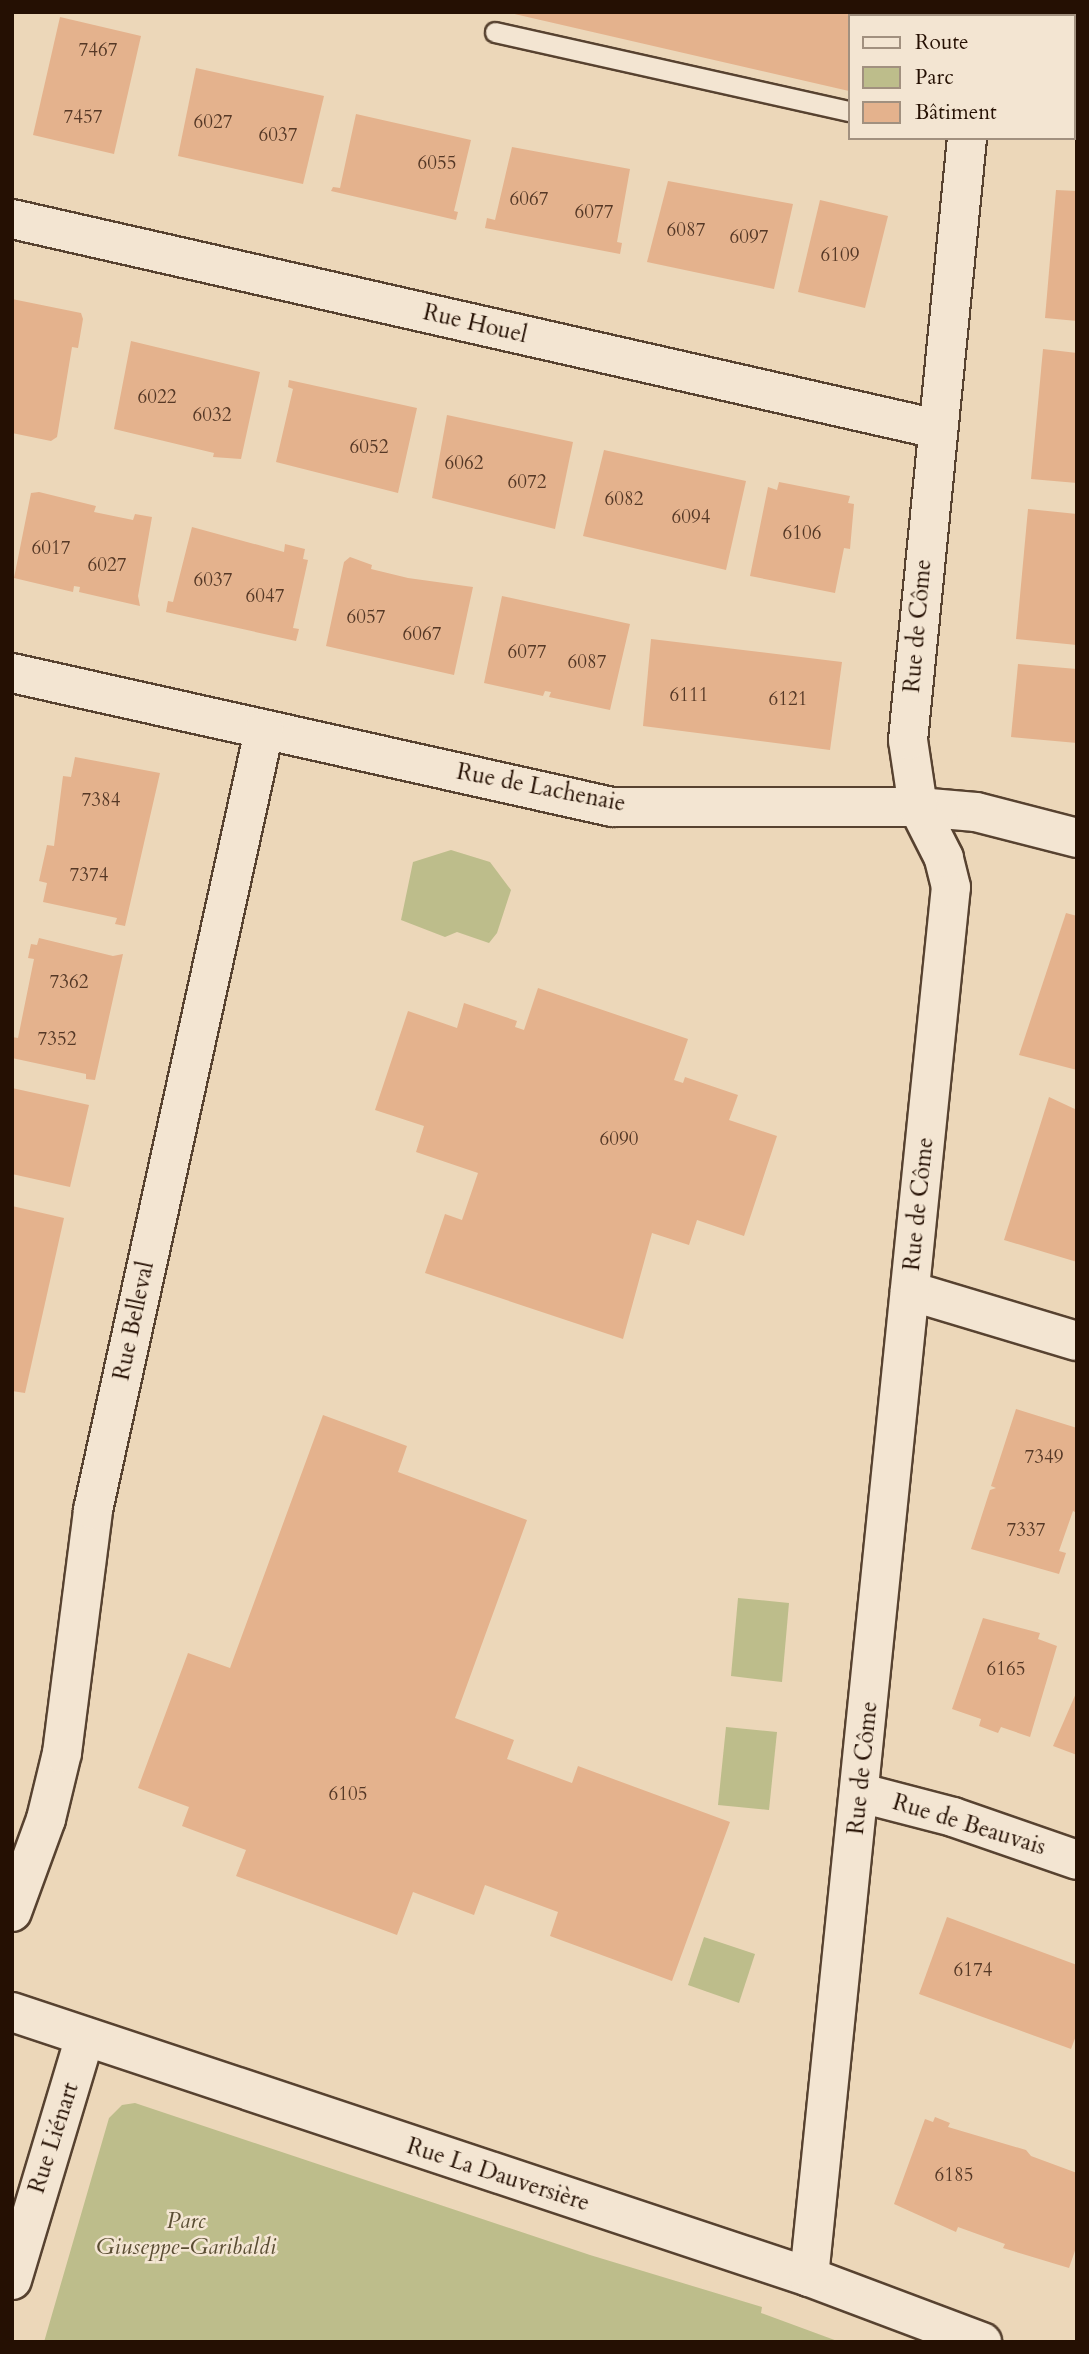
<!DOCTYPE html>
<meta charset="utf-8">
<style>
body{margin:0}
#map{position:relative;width:1089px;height:2354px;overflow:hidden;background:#ecd7b9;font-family:Cardo,serif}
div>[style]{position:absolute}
.green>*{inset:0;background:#bdbd8b}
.building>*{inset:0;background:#e4b28d}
.roads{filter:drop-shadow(2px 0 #574230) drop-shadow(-2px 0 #574230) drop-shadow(0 2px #574230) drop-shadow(0 -2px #574230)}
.service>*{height:19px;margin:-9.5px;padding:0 9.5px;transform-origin:9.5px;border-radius:9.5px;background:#f3e5d2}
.minor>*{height:38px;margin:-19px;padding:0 19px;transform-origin:19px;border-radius:19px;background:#f3e5d2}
span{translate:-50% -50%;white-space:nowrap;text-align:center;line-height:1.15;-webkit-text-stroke:5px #f3e5d2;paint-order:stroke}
.number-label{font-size:19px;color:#553826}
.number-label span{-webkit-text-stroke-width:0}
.street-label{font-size:23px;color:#251003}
.park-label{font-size:23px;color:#5a4d33;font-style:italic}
.frame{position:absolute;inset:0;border:14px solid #251003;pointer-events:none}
.legend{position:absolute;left:848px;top:14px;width:228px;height:126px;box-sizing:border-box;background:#f3e5d2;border:2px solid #a1907f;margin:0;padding:9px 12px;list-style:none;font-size:21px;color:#251003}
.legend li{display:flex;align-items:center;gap:14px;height:35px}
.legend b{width:35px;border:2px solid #a1907f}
</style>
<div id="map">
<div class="green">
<i style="clip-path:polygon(451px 850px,490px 862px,511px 890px,497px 933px,489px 943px,457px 932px,445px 937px,401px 920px,413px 862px)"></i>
<i style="clip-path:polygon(738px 1598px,789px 1603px,782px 1682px,731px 1676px)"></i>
<i style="clip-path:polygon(726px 1727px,777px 1732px,769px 1810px,718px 1805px)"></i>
<i style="clip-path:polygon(704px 1937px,755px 1954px,739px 2003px,688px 1985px)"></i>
<i style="clip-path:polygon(135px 2103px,590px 2255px,762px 2307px,761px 2313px,840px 2342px,44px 2342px,109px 2118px,122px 2105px)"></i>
</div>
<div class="building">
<i style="clip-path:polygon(506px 12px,881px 12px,849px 16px,849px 91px)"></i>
<i style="clip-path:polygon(1074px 12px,1077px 12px,1077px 92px,1073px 91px)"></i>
<i style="clip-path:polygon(60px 17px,141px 36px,114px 154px,33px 135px)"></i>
<i style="clip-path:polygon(196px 68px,324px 96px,303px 184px,178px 156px)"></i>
<i style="clip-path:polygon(356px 114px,471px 140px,454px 211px,458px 212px,456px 220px,331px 191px,333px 187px,340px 188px)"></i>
<i style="clip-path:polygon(512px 147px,630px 169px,617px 242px,622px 243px,620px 254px,485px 228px,487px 218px,495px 220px)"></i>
<i style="clip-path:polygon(668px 181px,793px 204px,774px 289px,647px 262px)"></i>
<i style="clip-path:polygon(1056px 190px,1077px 191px,1077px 321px,1045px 318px)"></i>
<i style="clip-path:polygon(820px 200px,888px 216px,865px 308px,798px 292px)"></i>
<i style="clip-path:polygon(12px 299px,81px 313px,83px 319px,78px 348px,72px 347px,57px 437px,51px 441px,12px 433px)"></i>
<i style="clip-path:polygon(131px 341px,260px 372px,241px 459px,213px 457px,214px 453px,114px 429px)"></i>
<i style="clip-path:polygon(1043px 349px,1077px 353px,1077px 483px,1031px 479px)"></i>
<i style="clip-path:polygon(289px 380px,417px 408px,398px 493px,276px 462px,293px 389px,288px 387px)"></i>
<i style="clip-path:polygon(447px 415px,573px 442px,555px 529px,432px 498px)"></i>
<i style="clip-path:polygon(604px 450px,746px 481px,726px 570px,583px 536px)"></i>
<i style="clip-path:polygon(779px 482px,850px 496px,848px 503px,854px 504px,850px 549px,844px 548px,835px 593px,750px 576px,768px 487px,777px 490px)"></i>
<i style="clip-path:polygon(39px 492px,96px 506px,94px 512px,133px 520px,135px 514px,152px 517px,138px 596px,140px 606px,79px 592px,80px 587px,74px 586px,73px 592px,14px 578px,31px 493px)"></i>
<i style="clip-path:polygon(1028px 509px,1077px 514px,1077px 645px,1016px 639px)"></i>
<i style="clip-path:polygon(192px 527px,284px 552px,285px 544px,305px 549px,303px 559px,308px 560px,293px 628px,299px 629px,296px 641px,166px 612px,168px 601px,173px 602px)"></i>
<i style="clip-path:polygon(350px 557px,372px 565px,371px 569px,408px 578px,473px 587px,454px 675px,326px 646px,344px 562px)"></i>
<i style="clip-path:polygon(502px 596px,630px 624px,610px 710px,549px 697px,551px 692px,545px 691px,543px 696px,484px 683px)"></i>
<i style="clip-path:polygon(651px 639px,842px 662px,830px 750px,643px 726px)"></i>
<i style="clip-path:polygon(1018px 664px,1077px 669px,1077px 743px,1011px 737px)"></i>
<i style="clip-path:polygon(75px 757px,160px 773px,125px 926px,115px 924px,117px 918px,43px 902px,47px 883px,39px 881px,47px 845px,54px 846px,63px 776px,71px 777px)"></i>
<i style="clip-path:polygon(1066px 913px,1077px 916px,1077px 1070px,1019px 1055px)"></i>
<i style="clip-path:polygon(39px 938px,113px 956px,123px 954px,95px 1080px,86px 1079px,86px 1074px,12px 1058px,12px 1037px,18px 1038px,34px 959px,28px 958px,31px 944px,37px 945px)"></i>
<i style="clip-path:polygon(538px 988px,688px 1039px,674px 1080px,683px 1083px,685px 1077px,738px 1095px,729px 1120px,777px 1136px,744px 1236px,697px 1220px,689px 1245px,652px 1233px,623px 1339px,425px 1273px,445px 1214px,462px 1220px,478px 1173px,416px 1152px,424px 1126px,375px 1110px,408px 1011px,457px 1028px,464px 1003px,517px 1021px,515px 1027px,524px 1030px)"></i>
<i style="clip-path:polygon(12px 1088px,89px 1105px,70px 1187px,12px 1174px)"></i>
<i style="clip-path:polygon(1049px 1097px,1077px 1110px,1077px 1262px,1004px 1240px)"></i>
<i style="clip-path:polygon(12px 1206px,64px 1218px,25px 1393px,12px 1391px)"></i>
<i style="clip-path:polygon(1016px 1409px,1077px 1428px,1077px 1513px,1073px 1511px,1059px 1551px,1066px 1553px,1059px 1574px,971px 1549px,990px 1490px,996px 1488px,991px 1486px)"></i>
<i style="clip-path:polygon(323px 1415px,407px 1446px,398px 1472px,527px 1520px,455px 1718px,514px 1740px,507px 1759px,572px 1783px,578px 1766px,730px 1822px,672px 1981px,550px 1936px,558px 1912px,485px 1885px,474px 1915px,413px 1892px,397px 1935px,236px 1876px,246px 1850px,182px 1826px,189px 1807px,138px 1788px,188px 1653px,230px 1668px)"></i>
<i style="clip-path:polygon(983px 1618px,1040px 1633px,1038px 1639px,1057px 1646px,1030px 1737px,1001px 1727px,998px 1733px,979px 1726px,981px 1719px,952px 1709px)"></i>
<i style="clip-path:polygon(1077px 1691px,1077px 1755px,1053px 1746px)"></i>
<i style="clip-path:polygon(947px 1917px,1077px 1965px,1077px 2033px,1071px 2049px,919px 1994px)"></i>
<i style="clip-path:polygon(935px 2117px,950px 2123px,948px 2127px,1026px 2150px,1031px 2156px,1077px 2173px,1077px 2245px,1069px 2268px,1003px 2248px,1005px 2244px,958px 2227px,956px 2232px,894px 2204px,925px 2119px,933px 2122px)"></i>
</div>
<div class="roads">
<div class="service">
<i style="left:495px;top:32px;width:363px;rotate:12.6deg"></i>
</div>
<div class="minor">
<i style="left:991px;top:16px;width:4px;rotate:-90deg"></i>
<i style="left:12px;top:219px;width:949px;rotate:12.79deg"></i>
<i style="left:12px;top:673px;width:615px;rotate:12.59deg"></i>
<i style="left:612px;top:807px;width:306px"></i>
<i style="left:918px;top:807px;width:58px;rotate:4.9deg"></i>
<i style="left:976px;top:812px;width:104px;rotate:14.4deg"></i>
<i style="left:910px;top:1291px;width:174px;rotate:16.7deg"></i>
<i style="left:861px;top:1793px;width:95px;rotate:14.6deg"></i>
<i style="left:953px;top:1817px;width:131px;rotate:19.1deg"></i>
<i style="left:12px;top:1912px;width:99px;rotate:-69.9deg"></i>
<i style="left:46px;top:1819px;width:68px;rotate:-76.4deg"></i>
<i style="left:62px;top:1753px;width:245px;rotate:-82.7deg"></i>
<i style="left:93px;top:1510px;width:798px;rotate:-77.62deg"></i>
<i style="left:12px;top:2012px;width:840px;rotate:18.39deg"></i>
<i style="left:809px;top:2277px;width:185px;rotate:20.6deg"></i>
<i style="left:809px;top:2277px;width:1397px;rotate:-84.17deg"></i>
<i style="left:951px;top:887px;width:30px;rotate:-104deg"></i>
<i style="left:944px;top:858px;width:57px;rotate:-117deg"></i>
<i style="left:918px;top:807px;width:68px;rotate:-98.5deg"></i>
<i style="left:908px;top:740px;width:605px;rotate:-84.4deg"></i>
<i style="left:12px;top:2280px;width:254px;rotate:-73.3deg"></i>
</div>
</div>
<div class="number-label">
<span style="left:98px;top:51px">7467</span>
<span style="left:83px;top:118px">7457</span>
<span style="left:213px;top:123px">6027</span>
<span style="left:278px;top:136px">6037</span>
<span style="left:437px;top:164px">6055</span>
<span style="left:529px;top:200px">6067</span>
<span style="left:594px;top:213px">6077</span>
<span style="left:686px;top:231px">6087</span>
<span style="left:749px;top:238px">6097</span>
<span style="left:840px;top:256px">6109</span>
<span style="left:157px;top:398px">6022</span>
<span style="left:212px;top:416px">6032</span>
<span style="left:369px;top:448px">6052</span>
<span style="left:464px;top:464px">6062</span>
<span style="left:527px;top:483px">6072</span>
<span style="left:624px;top:500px">6082</span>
<span style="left:691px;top:518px">6094</span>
<span style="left:802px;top:534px">6106</span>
<span style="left:51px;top:549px">6017</span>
<span style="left:107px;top:566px">6027</span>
<span style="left:213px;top:581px">6037</span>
<span style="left:265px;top:597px">6047</span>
<span style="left:366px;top:618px">6057</span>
<span style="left:422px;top:635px">6067</span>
<span style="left:527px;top:653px">6077</span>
<span style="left:587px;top:663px">6087</span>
<span style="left:689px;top:696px">6111</span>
<span style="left:788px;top:700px">6121</span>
<span style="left:101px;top:801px">7384</span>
<span style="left:89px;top:876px">7374</span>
<span style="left:69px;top:983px">7362</span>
<span style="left:57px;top:1040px">7352</span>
<span style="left:619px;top:1140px">6090</span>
<span style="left:1044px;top:1458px">7349</span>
<span style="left:1026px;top:1531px">7337</span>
<span style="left:1006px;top:1670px">6165</span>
<span style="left:348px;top:1795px">6105</span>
<span style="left:973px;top:1971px">6174</span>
<span style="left:954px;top:2176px">6185</span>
</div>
<div class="street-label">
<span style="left:475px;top:324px;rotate:13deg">Rue Houel</span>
<span style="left:918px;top:626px;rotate:-85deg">Rue de Côme</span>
<span style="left:541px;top:788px;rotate:11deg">Rue de Lachenaie</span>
<span style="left:919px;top:1204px;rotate:-84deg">Rue de Côme</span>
<span style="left:134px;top:1321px;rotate:-78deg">Rue Belleval</span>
<span style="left:863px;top:1768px;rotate:-84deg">Rue de Côme</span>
<span style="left:969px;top:1825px;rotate:17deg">Rue de Beauvais</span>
<span style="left:54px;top:2138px;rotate:-72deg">Rue Liénart</span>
<span style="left:498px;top:2175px;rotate:18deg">Rue La Dauversière</span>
</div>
<div class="park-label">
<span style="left:186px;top:2234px">Parc<br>Giuseppe-Garibaldi</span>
</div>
<div class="frame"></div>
<ul class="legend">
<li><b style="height:9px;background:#f3e5d2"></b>Route</li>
<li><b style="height:19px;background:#bdbd8b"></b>Parc</li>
<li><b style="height:19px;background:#e4b28d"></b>Bâtiment</li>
</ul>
</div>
